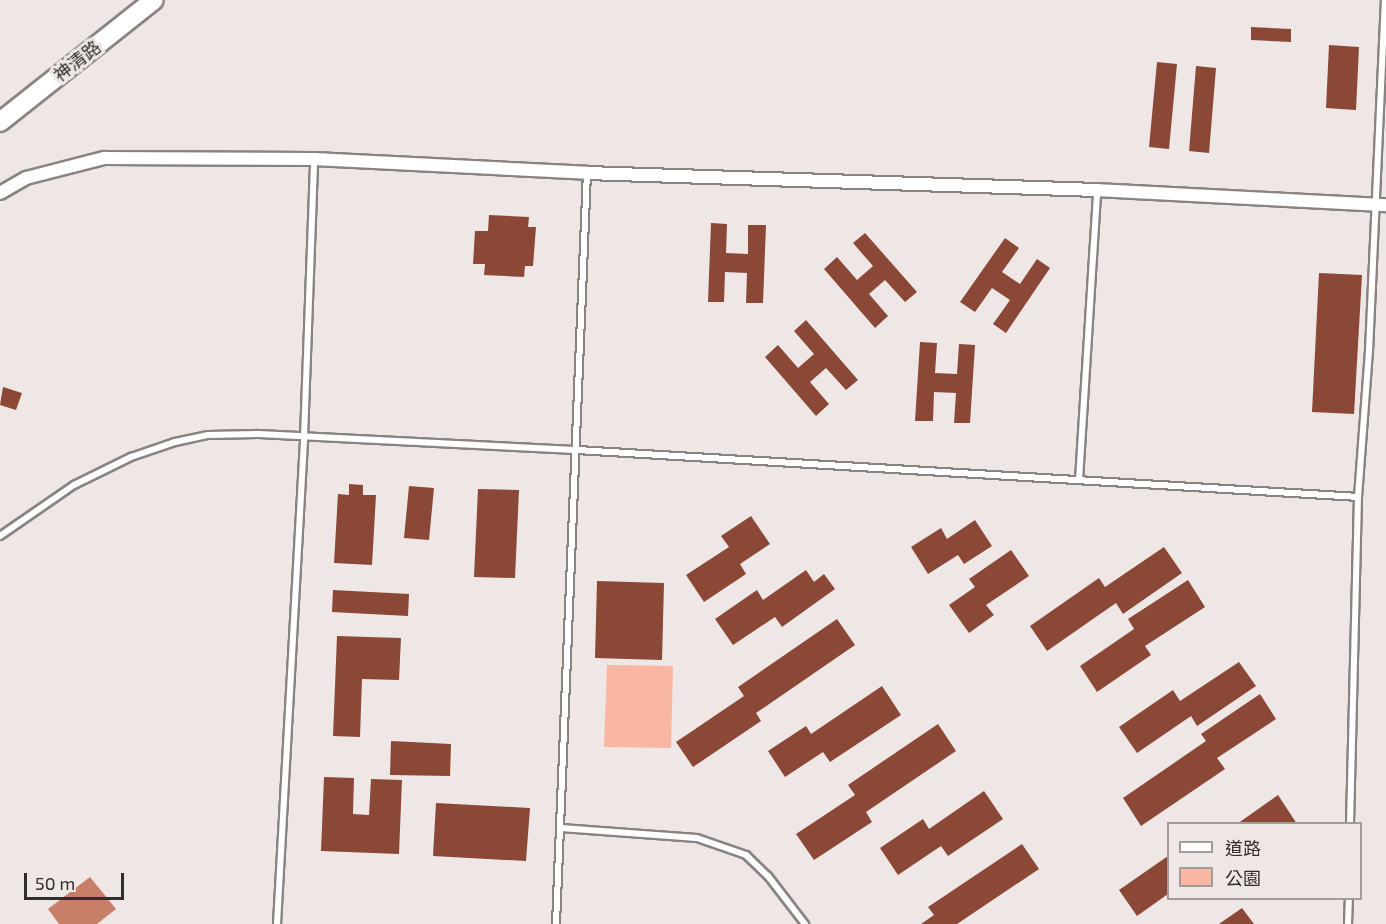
<!DOCTYPE html>
<meta charset="utf-8">
<style>
body{margin:0}
#map{position:relative;width:1386px;height:924px;overflow:hidden;background:#eee7e5;font-family:"Exo 2","Noto Sans TC",sans-serif}
div>[style]{position:absolute}
.green>*{inset:0;background:#f9b6a3}
.water>*{inset:0;background:#c77f6a}
.building>*{inset:0;background:#8b4836}
.roads{filter:drop-shadow(2px 0 #898381) drop-shadow(-2px 0 #898381) drop-shadow(0 2px #898381) drop-shadow(0 -2px #898381)}
.lane>*{height:6px;margin:-3px;padding:0 3px;transform-origin:3px;border-radius:3px;background:#fff}
.street>*{height:12px;margin:-6px;padding:0 6px;transform-origin:6px;border-radius:6px;background:#fff}
.secondary>*{height:18px;margin:-9px;padding:0 9px;transform-origin:9px;border-radius:9px;background:#fff}
span{translate:-50% -50%;white-space:nowrap;text-align:center;line-height:1.15;-webkit-text-stroke:6px #eee7e5;paint-order:stroke}
.street-label{font-size:18px;color:#302d2c}
.legend{position:absolute;left:1167px;top:822px;width:195px;height:78px;box-sizing:border-box;background:#eee7e5;border:2px solid #a29d9b;margin:0;padding:8px 10px;list-style:none;font-size:18px;color:#302d2c}
.legend li{display:flex;align-items:center;gap:12px;height:30px}
.legend b{width:30px;border:2px solid #a29d9b}
.scale{position:absolute;left:24px;top:873px;width:100px;height:27px;box-sizing:border-box;border:3px solid #302d2c;border-top:0;padding-left:8px;font-size:18px;line-height:21px;white-space:nowrap;color:#302d2c;-webkit-text-stroke:4px #eee7e5;paint-order:stroke}
</style>
<div id="map">
<div class="green">
<i style="clip-path:polygon(607px 665px,673px 666px,671px 748px,604px 747px)"></i>
</div>
<div class="water">
<i style="clip-path:polygon(90px 877px,116px 909px,97px 924px,59px 924px,48px 909px)"></i>
</div>
<div class="building">
<i style="clip-path:polygon(1251px 27px,1291px 29px,1291px 42px,1251px 40px)"></i>
<i style="clip-path:polygon(1329px 45px,1359px 47px,1356px 110px,1326px 108px)"></i>
<i style="clip-path:polygon(1157px 62px,1177px 64px,1169px 149px,1149px 147px)"></i>
<i style="clip-path:polygon(1196px 66px,1216px 68px,1209px 153px,1189px 151px)"></i>
<i style="clip-path:polygon(489px 215px,529px 217px,528px 227px,536px 227px,533px 266px,525px 266px,524px 277px,484px 275px,485px 264px,473px 264px,475px 231px,488px 231px)"></i>
<i style="clip-path:polygon(711px 223px,727px 224px,726px 253px,748px 254px,748px 225px,766px 225px,763px 303px,746px 303px,747px 273px,725px 272px,724px 302px,708px 302px)"></i>
<i style="clip-path:polygon(865px 233px,917px 292px,905px 302px,885px 280px,869px 294px,888px 316px,875px 328px,824px 269px,837px 257px,857px 280px,873px 266px,853px 243px)"></i>
<i style="clip-path:polygon(1005px 238px,1019px 248px,1002px 272px,1020px 284px,1037px 259px,1050px 268px,1006px 333px,993px 324px,1010px 300px,992px 288px,975px 312px,960px 302px)"></i>
<i style="clip-path:polygon(1319px 273px,1362px 275px,1354px 414px,1312px 412px)"></i>
<i style="clip-path:polygon(806px 320px,858px 380px,846px 390px,826px 368px,810px 382px,829px 404px,816px 416px,765px 357px,778px 345px,798px 368px,814px 354px,794px 331px)"></i>
<i style="clip-path:polygon(920px 342px,937px 343px,935px 373px,957px 374px,959px 344px,975px 345px,970px 423px,954px 423px,956px 393px,934px 392px,933px 421px,915px 421px)"></i>
<i style="clip-path:polygon(3px 387px,22px 393px,16px 410px,0 405px)"></i>
<i style="clip-path:polygon(349px 484px,363px 485px,363px 495px,376px 495px,372px 565px,334px 563px,338px 494px,349px 495px)"></i>
<i style="clip-path:polygon(409px 486px,434px 488px,429px 540px,404px 538px)"></i>
<i style="clip-path:polygon(478px 489px,519px 490px,515px 578px,474px 577px)"></i>
<i style="clip-path:polygon(751px 516px,770px 544px,740px 564px,746px 574px,704px 602px,686px 575px,729px 547px,721px 536px)"></i>
<i style="clip-path:polygon(975px 520px,992px 546px,964px 564px,958px 555px,928px 574px,911px 547px,941px 528px,947px 539px)"></i>
<i style="clip-path:polygon(1164px 547px,1182px 573px,1123px 614px,1116px 603px,1047px 651px,1030px 626px,1099px 578px,1105px 587px)"></i>
<i style="clip-path:polygon(1011px 550px,1029px 576px,986px 605px,994px 615px,969px 633px,949px 605px,975px 587px,969px 579px)"></i>
<i style="clip-path:polygon(806px 570px,814px 582px,824px 574px,835px 589px,782px 627px,775px 617px,733px 645px,715px 619px,757px 590px,763px 600px)"></i>
<i style="clip-path:polygon(1188px 580px,1205px 607px,1145px 646px,1151px 655px,1097px 692px,1080px 666px,1134px 629px,1128px 619px)"></i>
<i style="clip-path:polygon(597px 581px,664px 583px,662px 660px,595px 658px)"></i>
<i style="clip-path:polygon(333px 590px,409px 594px,408px 616px,332px 612px)"></i>
<i style="clip-path:polygon(837px 619px,855px 645px,756px 713px,761px 721px,693px 767px,676px 742px,744px 696px,738px 687px)"></i>
<i style="clip-path:polygon(337px 636px,401px 638px,399px 680px,362px 679px,360px 737px,333px 736px)"></i>
<i style="clip-path:polygon(1239px 662px,1256px 686px,1197px 726px,1191px 716px,1137px 753px,1119px 727px,1173px 690px,1180px 701px)"></i>
<i style="clip-path:polygon(882px 686px,901px 715px,830px 762px,823px 752px,785px 777px,768px 751px,806px 726px,811px 734px)"></i>
<i style="clip-path:polygon(1260px 694px,1276px 719px,1217px 758px,1225px 769px,1141px 826px,1123px 798px,1206px 741px,1201px 734px)"></i>
<i style="clip-path:polygon(938px 724px,956px 751px,866px 812px,872px 822px,814px 860px,796px 834px,855px 795px,848px 785px)"></i>
<i style="clip-path:polygon(391px 741px,451px 744px,450px 776px,390px 775px)"></i>
<i style="clip-path:polygon(324px 777px,354px 778px,353px 814px,369px 815px,371px 779px,402px 780px,399px 854px,321px 851px)"></i>
<i style="clip-path:polygon(984px 791px,1003px 819px,948px 856px,941px 846px,898px 875px,880px 848px,923px 819px,929px 829px)"></i>
<i style="clip-path:polygon(1278px 795px,1297px 824px,1237px 824px)"></i>
<i style="clip-path:polygon(436px 803px,530px 808px,526px 861px,433px 856px)"></i>
<i style="clip-path:polygon(1022px 844px,1039px 869px,957px 924px,921px 924px,934px 915px,928px 907px)"></i>
<i style="clip-path:polygon(1168px 856px,1168px 894px,1137px 916px,1119px 890px)"></i>
<i style="clip-path:polygon(1242px 908px,1254px 924px,1219px 924px)"></i>
</div>
<div class="roads">
<div class="lane">
<i style="left:1079px;top:480px;width:291px;rotate:-86.4deg"></i>
<i style="left:0;top:536px;width:90px;rotate:-34.6deg"></i>
<i style="left:74px;top:485px;width:64px;rotate:-26.2deg"></i>
<i style="left:131px;top:457px;width:46px;rotate:-18.8deg"></i>
<i style="left:175px;top:442px;width:34px;rotate:-12deg"></i>
<i style="left:208px;top:435px;width:49px;rotate:-1.2deg"></i>
<i style="left:257px;top:434px;width:320px;rotate:2.9deg"></i>
<i style="left:577px;top:450px;width:782px;rotate:3.44deg"></i>
<i style="left:1350px;top:824px;width:327px;rotate:-88.6deg"></i>
<i style="left:1358px;top:497px;width:146px;rotate:-85.7deg"></i>
<i style="left:1369px;top:351px;width:351px;rotate:-87.4deg"></i>
<i style="left:561px;top:828px;width:136px;rotate:4.2deg"></i>
<i style="left:697px;top:838px;width:52px;rotate:19.1deg"></i>
<i style="left:746px;top:855px;width:30px;rotate:44deg"></i>
<i style="left:768px;top:876px;width:61px;rotate:52.4deg"></i>
<i style="left:277px;top:924px;width:488px;rotate:-86.8deg"></i>
<i style="left:304px;top:437px;width:278px;rotate:-87.9deg"></i>
<i style="left:556px;top:924px;width:752px;rotate:-87.64deg"></i>
<i style="left:1348px;top:924px;width:26px;rotate:-88deg"></i>
</div>
<div class="street">
<i style="left:0;top:193px;width:30px;rotate:-30deg"></i>
<i style="left:26px;top:178px;width:81px;rotate:-14.4deg"></i>
<i style="left:104px;top:158px;width:210px;rotate:0.3deg"></i>
<i style="left:314px;top:159px;width:273px;rotate:2.9deg"></i>
<i style="left:587px;top:173px;width:510px;rotate:1.91deg"></i>
<i style="left:1097px;top:190px;width:289px;rotate:3deg"></i>
</div>
<div class="secondary">
<i style="left:0;top:122px;width:196px;rotate:-38.4deg"></i>
</div>
</div>
<div class="street-label">
<span style="left:77px;top:61px;rotate:-38deg">神清路</span>
</div>
<ul class="legend">
<li><b style="height:8px;background:#fff"></b>道路</li>
<li><b style="height:16px;background:#f9b6a3"></b>公園</li>
</ul>
<div class="scale">50 m</div>
</div>
